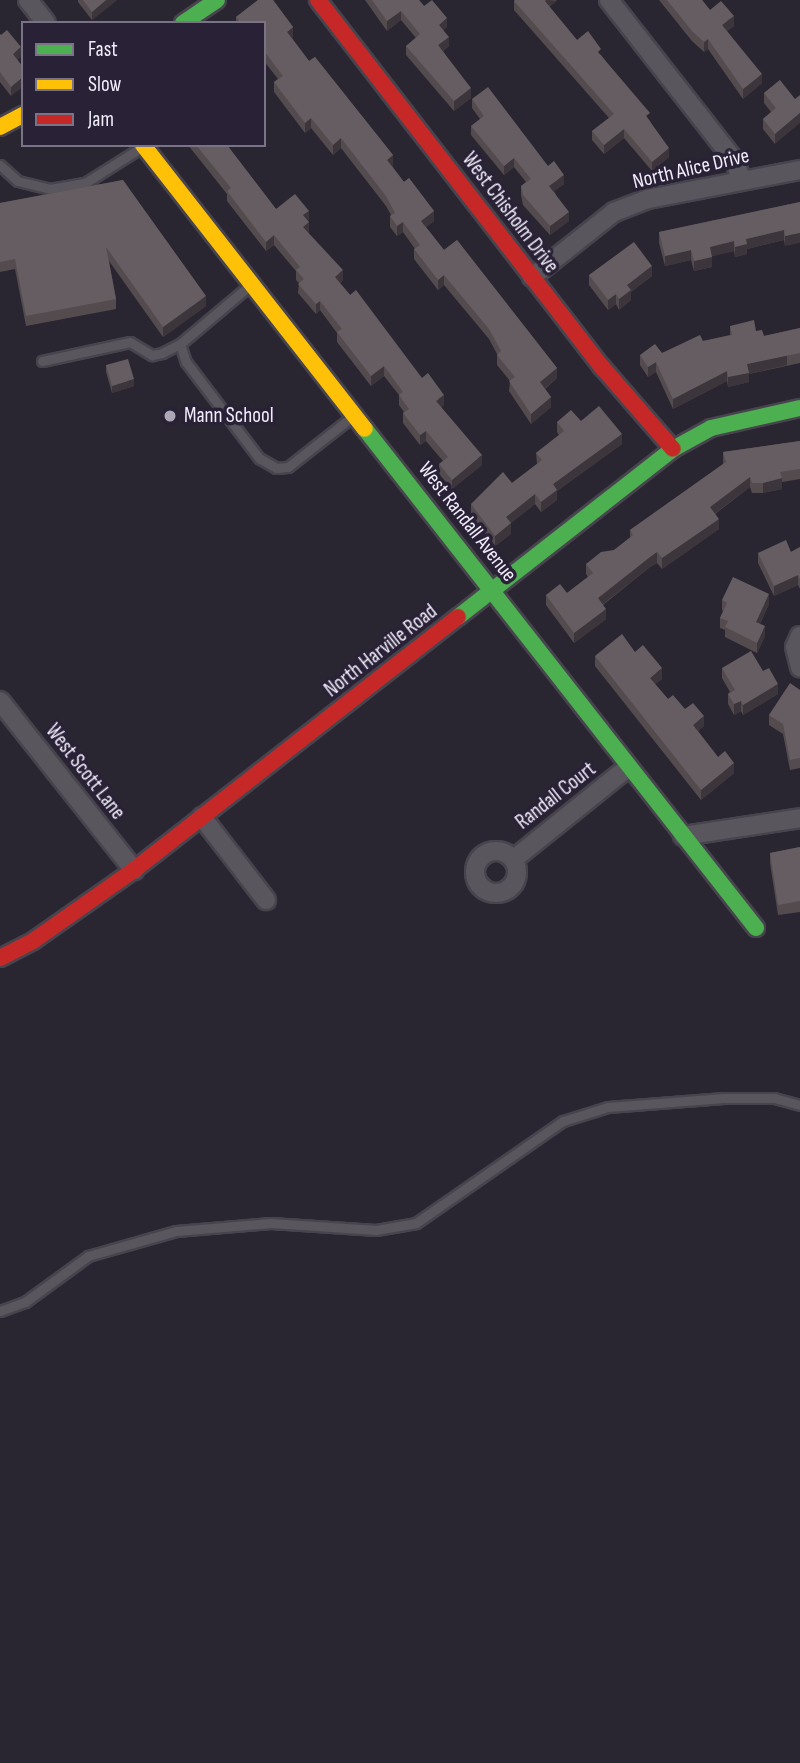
<!DOCTYPE html>
<style>
body{margin:0}
#map{position:relative;width:800px;height:1763px;overflow:hidden;background:#2a2631;font-family:"Sofia Sans Condensed",sans-serif}
div>[style]{position:absolute}
.roads{filter:drop-shadow(2px 0 #47444e) drop-shadow(-2px 0 #47444e) drop-shadow(0 2px #47444e) drop-shadow(0 -2px #47444e)}
.lane>*{height:9px;margin:-4.5px;padding:0 4.5px;transform-origin:4.5px;border-radius:4.5px;background:#59565e}
.street>*{height:18px;margin:-9px;padding:0 9px;transform-origin:9px;border-radius:9px;background:#59565e}
.street>.ring{margin:-9px;padding:0;box-sizing:content-box;background:none;border:18px solid #59565e;border-radius:50%}
.fast>*{height:16px;margin:-8px;padding:0 8px;transform-origin:8px;border-radius:8px;background:#4caf50}
.slow>*{height:16px;margin:-8px;padding:0 8px;transform-origin:8px;border-radius:8px;background:#ffc107}
.jam>*{height:16px;margin:-8px;padding:0 8px;transform-origin:8px;border-radius:8px;background:#c62828}
.wall>*{inset:0;background:#544b4f}
.shaded-wall>*{inset:0;background:#3c353b}
.building>*{inset:0;background:#655d61}
.dots>*{width:19px;height:19px;translate:-50% -50%;box-sizing:border-box;border:4px solid #292136;border-radius:50%}
span{translate:-50% -50%;white-space:nowrap;text-align:center;line-height:1.15;-webkit-text-stroke:7px #292136;paint-order:stroke}
.street-label{font-size:21px;color:#f1edfb}
.poi-label{font-size:21px;color:#f1edfb}
.left{translate:0 -50%;text-align:left}
.legend{position:absolute;left:21px;top:21px;width:245px;height:126px;box-sizing:border-box;background:#292136;border:2px solid #797385;margin:0;padding:9px 12px;list-style:none;font-size:21px;color:#f1edfb}
.legend li{display:flex;align-items:center;gap:14px;height:35px}
.legend b{width:35px;border:2px solid #797385}
</style>
<div id="map">
<div class="roads">
<div class="lane">
<i style="left:0;top:165px;width:24px;rotate:42deg"></i>
<i style="left:18px;top:181px;width:33px;rotate:14deg"></i>
<i style="left:50px;top:189px;width:36px;rotate:-10deg"></i>
<i style="left:85px;top:183px;width:67px;rotate:-32.3deg"></i>
<i style="left:180px;top:344px;width:19px;rotate:72deg"></i>
<i style="left:186px;top:362px;width:121px;rotate:52.8deg"></i>
<i style="left:259px;top:458px;width:20px;rotate:30deg"></i>
<i style="left:276px;top:468px;width:12px;rotate:-5deg"></i>
<i style="left:288px;top:467px;width:83px;rotate:-38.1deg"></i>
<i style="left:42px;top:361px;width:90px;rotate:-12.2deg"></i>
<i style="left:130px;top:342px;width:26px;rotate:31deg"></i>
<i style="left:152px;top:355px;width:10px;rotate:-11deg"></i>
<i style="left:162px;top:353px;width:20px;rotate:-27deg"></i>
<i style="left:180px;top:344px;width:92px;rotate:-40.1deg"></i>
<i style="left:0;top:1311px;width:27px;rotate:-20deg"></i>
<i style="left:25px;top:1302px;width:78px;rotate:-36.1deg"></i>
<i style="left:88px;top:1256px;width:91px;rotate:-15.9deg"></i>
<i style="left:176px;top:1231px;width:95px;rotate:-4.8deg"></i>
<i style="left:271px;top:1223px;width:105px;rotate:3.8deg"></i>
<i style="left:376px;top:1230px;width:41px;rotate:-9.9deg"></i>
<i style="left:416px;top:1223px;width:179px;rotate:-34.8deg"></i>
<i style="left:563px;top:1121px;width:47px;rotate:-17.3deg"></i>
<i style="left:608px;top:1107px;width:116px;rotate:-4.4deg"></i>
<i style="left:724px;top:1098px;width:50px"></i>
<i style="left:774px;top:1098px;width:27px;rotate:15deg"></i>
</div>
<div class="street">
<i style="left:28px;top:0;width:29px;rotate:52deg"></i>
<i style="left:609px;top:0;width:204px;rotate:52deg"></i>
<i style="left:735px;top:161px;width:20px;rotate:72deg"></i>
<i style="left:532px;top:277px;width:105px;rotate:-38.4deg"></i>
<i style="left:614px;top:212px;width:36px;rotate:-21deg"></i>
<i style="left:648px;top:199px;width:155px;rotate:-10.8deg"></i>
<i style="left:800px;top:636px;width:12px;rotate:114deg"></i>
<i style="left:795px;top:647px;width:21px;rotate:76deg"></i>
<i style="left:0;top:701px;width:216px;rotate:51.6deg"></i>
<i style="left:202px;top:817px;width:105px;rotate:52.4deg"></i>
<i style="left:683px;top:836px;width:118px;rotate:-8.7deg"></i>
<i class="ring" style="left:475px;top:851px;width:24px;height:24px"></i>
<i style="left:514px;top:859px;width:145px;rotate:-38.8deg"></i>
</div>
<div class="fast">
<i style="left:183px;top:23px;width:41px;rotate:-34.1deg"></i>
<i style="left:365px;top:429px;width:634px;rotate:51.92deg"></i>
<i style="left:458px;top:617px;width:273px;rotate:-38deg"></i>
<i style="left:673px;top:449px;width:43px;rotate:-28.9deg"></i>
<i style="left:711px;top:428px;width:91px;rotate:-12.7deg"></i>
</div>
<div class="slow">
<i style="left:0;top:127px;width:26px;rotate:-28deg"></i>
<i style="left:143px;top:145px;width:360px;rotate:52deg"></i>
</div>
<div class="jam">
<i style="left:318px;top:0;width:464px;rotate:52.3deg"></i>
<i style="left:602px;top:367px;width:108px;rotate:49.1deg"></i>
<i style="left:0;top:958px;width:37px;rotate:-27deg"></i>
<i style="left:33px;top:941px;width:123px;rotate:-35.1deg"></i>
<i style="left:134px;top:870px;width:411px;rotate:-38deg"></i>
</div>
</div>
<div class="wall">
<i style="clip-path:polygon(78px 0,117px 0,92px 20px,78px 2px)"></i>
<i style="clip-path:polygon(258px 0,273px 0,293px 27px,293px 37px,292px 38px,309px 61px,315px 57px,393px 155px,393px 165px,392px 166px,404px 182px,409px 178px,434px 211px,434px 221px,426px 227px,444px 250px,457px 240px,557px 368px,557px 378px,545px 389px,551px 397px,551px 407px,531px 424px,509px 391px,510px 381px,497px 365px,497px 354px,489px 339px,444px 285px,438px 290px,414px 259px,414px 249px,415px 249px,403px 232px,397px 236px,390px 227px,390px 216px,391px 215px,386px 206px,341px 148px,333px 155px,311px 128px,305px 133px,274px 92px,274px 82px,278px 79px,264px 61px,264px 23px,236px 23px,236px 17px)"></i>
<i style="clip-path:polygon(365px 0,419px 0,424px 6px,447px 27px,443px 30px,449px 46px,443px 51px,471px 98px,454px 111px,406px 55px,406px 46px,416px 38px,401px 20px,387px 31px)"></i>
<i style="clip-path:polygon(557px 0,549px 7px,577px 40px,601px 55px,650px 121px,669px 157px,652px 171px,624px 138px,604px 154px,592px 140px,592px 131px,609px 118px,514px 10px,514px 1px)"></i>
<i style="clip-path:polygon(659px 0,702px 0,710px 10px,734px 26px,727px 31px,762px 83px,743px 99px,708px 49px,704px 52px,692px 41px)"></i>
<i style="clip-path:polygon(0 34px,21px 57px,17px 60px,11px 96px,0 82px)"></i>
<i style="clip-path:polygon(780px 80px,775px 144px,763px 129px,763px 119px,771px 112px,764px 103px,764px 93px)"></i>
<i style="clip-path:polygon(472px 99px,548px 166px,564px 184px,554px 191px,569px 221px,550px 235px,523px 205px,521px 195px,521px 186px,526px 182px,514px 167px,504px 175px,471px 135px,471px 126px,480px 119px,472px 108px)"></i>
<i style="clip-path:polygon(188px 145px,227px 145px,276px 209px,308px 221px,309px 232px,308px 233px,343px 280px,340px 283px,444px 405px,441px 407px,482px 465px,452px 489px,439px 474px,439px 464px,443px 461px,426px 441px,420px 445px,403px 423px,403px 413px,404px 412px,399px 405px,399px 395px,384px 376px,371px 386px,337px 342px,337px 333px,320px 310px,316px 314px,298px 293px,299px 283px,296px 280px,296px 271px,274px 245px,266px 251px,227px 201px,227px 194px)"></i>
<i style="clip-path:polygon(123px 180px,206px 306px,163px 337px,109px 261px,116px 299px,116px 309px,26px 326px,15px 269px,0 272px,0 203px)"></i>
<i style="clip-path:polygon(800px 202px,785px 246px,784px 240px,747px 249px,747px 254px,735px 257px,734px 251px,712px 256px,712px 267px,694px 271px,691px 260px,665px 266px,659px 243px,659px 232px)"></i>
<i style="clip-path:polygon(589px 275px,652px 276px,631px 292px,631px 300px,619px 310px,616px 304px,608px 310px,589px 285px)"></i>
<i style="clip-path:polygon(730px 326px,756px 331px,764px 336px,800px 328px,800px 363px,749px 374px,749px 382px,728px 387px,727px 381px,673px 409px,656px 372px,648px 377px,640px 365px,640px 355px,662px 353px,703px 341px,730px 335px)"></i>
<i style="clip-path:polygon(106px 365px,134px 386px,112px 393px,106px 372px)"></i>
<i style="clip-path:polygon(581px 421px,622px 444px,557px 491px,557px 500px,541px 512px,535px 504px,511px 523px,511px 534px,495px 546px,471px 515px,471px 504px,512px 483px,537px 464px,536px 453px,559px 435px,557px 432px,557px 422px)"></i>
<i style="clip-path:polygon(800px 441px,800px 479px,782px 482px,782px 489px,763px 493px,752px 493px,750px 487px,715px 514px,719px 529px,662px 569px,657px 563px,650px 567px,603px 605px,606px 619px,574px 643px,546px 605px,546px 595px,567px 593px,588px 577px,586px 574px,586px 564px,614px 550px,630px 538px,630px 530px,723px 464px,723px 452px)"></i>
<i style="clip-path:polygon(800px 547px,800px 589px,798px 585px,774px 596px,758px 563px,758px 553px,791px 552px)"></i>
<i style="clip-path:polygon(722px 600px,769px 604px,760px 624px,765px 636px,757px 653px,725px 637px,725px 630px,720px 628px,720px 618px,723px 611px,722px 610px)"></i>
<i style="clip-path:polygon(635px 652px,662px 679px,655px 684px,668px 699px,685px 709px,704px 726px,698px 731px,718px 757px,734px 773px,701px 800px,595px 666px,595px 656px)"></i>
<i style="clip-path:polygon(722px 668px,763px 671px,778px 694px,743px 715px,741px 711px,734px 715px,728px 704px,728px 694px,730px 692px,722px 678px)"></i>
<i style="clip-path:polygon(800px 690px,800px 768px,790px 770px,783px 734px,769px 725px,769px 715px)"></i>
<i style="clip-path:polygon(800px 847px,800px 912px,778px 915px,770px 863px,770px 853px)"></i>
</div>
<div class="shaded-wall">
<i style="clip-path:polygon(106px 0,117px 0,92px 20px,92px 12px)"></i>
<i style="clip-path:polygon(546px 0,557px 1px,545px 10px,545px 1px)"></i>
<i style="clip-path:polygon(401px 11px,401px 20px,387px 31px,387px 21px)"></i>
<i style="clip-path:polygon(734px 16px,734px 26px,722px 35px,722px 25px)"></i>
<i style="clip-path:polygon(447px 18px,447px 27px,439px 34px,439px 25px)"></i>
<i style="clip-path:polygon(293px 27px,293px 37px,287px 42px,287px 32px)"></i>
<i style="clip-path:polygon(449px 37px,449px 46px,438px 55px,438px 45px)"></i>
<i style="clip-path:polygon(708px 39px,708px 49px,704px 52px,704px 42px)"></i>
<i style="clip-path:polygon(21px 47px,21px 57px,13px 64px,13px 54px)"></i>
<i style="clip-path:polygon(762px 74px,762px 83px,743px 99px,743px 89px)"></i>
<i style="clip-path:polygon(23px 77px,23px 87px,11px 96px,11px 87px)"></i>
<i style="clip-path:polygon(471px 88px,471px 98px,454px 111px,454px 101px)"></i>
<i style="clip-path:polygon(800px 113px,800px 123px,775px 144px,775px 134px)"></i>
<i style="clip-path:polygon(311px 118px,311px 128px,305px 133px,305px 123px)"></i>
<i style="clip-path:polygon(624px 129px,624px 138px,604px 154px,604px 145px)"></i>
<i style="clip-path:polygon(341px 138px,341px 148px,333px 155px,333px 145px)"></i>
<i style="clip-path:polygon(669px 148px,669px 157px,652px 171px,652px 162px)"></i>
<i style="clip-path:polygon(393px 155px,393px 165px,387px 170px,387px 160px)"></i>
<i style="clip-path:polygon(514px 158px,514px 167px,504px 175px,504px 166px)"></i>
<i style="clip-path:polygon(564px 175px,564px 184px,549px 195px,549px 186px)"></i>
<i style="clip-path:polygon(309px 211px,309px 221px,303px 215px)"></i>
<i style="clip-path:polygon(434px 211px,434px 221px,421px 231px,421px 221px)"></i>
<i style="clip-path:polygon(569px 212px,569px 221px,550px 235px,550px 226px)"></i>
<i style="clip-path:polygon(309px 222px,309px 232px,303px 237px,303px 227px)"></i>
<i style="clip-path:polygon(403px 222px,403px 232px,397px 236px,397px 226px)"></i>
<i style="clip-path:polygon(784px 230px,784px 240px,747px 249px,747px 254px,735px 257px,735px 247px,746px 239px)"></i>
<i style="clip-path:polygon(800px 233px,800px 243px,785px 246px,785px 236px)"></i>
<i style="clip-path:polygon(274px 235px,274px 245px,266px 251px,266px 242px)"></i>
<i style="clip-path:polygon(734px 241px,734px 251px,710px 257px,710px 247px)"></i>
<i style="clip-path:polygon(691px 250px,691px 260px,665px 266px,665px 256px)"></i>
<i style="clip-path:polygon(712px 257px,712px 267px,694px 271px,694px 261px)"></i>
<i style="clip-path:polygon(652px 266px,652px 276px,631px 292px,631px 300px,619px 310px,619px 299px,627px 285px)"></i>
<i style="clip-path:polygon(343px 270px,343px 280px,335px 287px,335px 277px)"></i>
<i style="clip-path:polygon(444px 275px,444px 285px,438px 290px,438px 280px)"></i>
<i style="clip-path:polygon(616px 294px,616px 304px,608px 310px,608px 300px)"></i>
<i style="clip-path:polygon(206px 296px,206px 306px,163px 337px,163px 327px)"></i>
<i style="clip-path:polygon(320px 301px,320px 310px,316px 314px,316px 304px)"></i>
<i style="clip-path:polygon(787px 355px,787px 365px,749px 374px,749px 382px,728px 387px,728px 377px,747px 364px)"></i>
<i style="clip-path:polygon(656px 362px,656px 372px,648px 377px,648px 367px)"></i>
<i style="clip-path:polygon(384px 366px,384px 376px,371px 386px,371px 376px)"></i>
<i style="clip-path:polygon(557px 368px,557px 378px,540px 392px,540px 382px)"></i>
<i style="clip-path:polygon(727px 371px,727px 381px,673px 409px,673px 399px)"></i>
<i style="clip-path:polygon(134px 379px,134px 386px,112px 393px,112px 386px)"></i>
<i style="clip-path:polygon(444px 395px,444px 405px,436px 411px,436px 401px)"></i>
<i style="clip-path:polygon(551px 397px,551px 407px,531px 424px,531px 414px)"></i>
<i style="clip-path:polygon(426px 431px,426px 441px,420px 445px,420px 435px)"></i>
<i style="clip-path:polygon(622px 434px,622px 444px,557px 491px,557px 500px,541px 512px,541px 502px,553px 484px)"></i>
<i style="clip-path:polygon(482px 455px,482px 465px,452px 489px,452px 480px)"></i>
<i style="clip-path:polygon(750px 477px,750px 487px,710px 517px,710px 507px)"></i>
<i style="clip-path:polygon(782px 478px,782px 489px,763px 493px,763px 483px)"></i>
<i style="clip-path:polygon(535px 494px,535px 504px,506px 527px,506px 517px)"></i>
<i style="clip-path:polygon(719px 519px,719px 529px,662px 569px,662px 558px)"></i>
<i style="clip-path:polygon(511px 523px,511px 534px,495px 546px,495px 536px)"></i>
<i style="clip-path:polygon(657px 552px,657px 563px,650px 567px,598px 608px,598px 598px,650px 557px)"></i>
<i style="clip-path:polygon(798px 575px,798px 585px,774px 596px,774px 586px)"></i>
<i style="clip-path:polygon(769px 594px,769px 604px,756px 632px,756px 622px)"></i>
<i style="clip-path:polygon(606px 609px,606px 619px,574px 643px,574px 633px)"></i>
<i style="clip-path:polygon(765px 626px,765px 636px,757px 653px,757px 643px)"></i>
<i style="clip-path:polygon(662px 668px,662px 679px,650px 688px,650px 678px)"></i>
<i style="clip-path:polygon(778px 684px,778px 694px,743px 715px,743px 705px)"></i>
<i style="clip-path:polygon(741px 701px,741px 711px,734px 715px,734px 704px)"></i>
<i style="clip-path:polygon(704px 716px,704px 726px,693px 735px,693px 725px)"></i>
<i style="clip-path:polygon(734px 763px,734px 773px,701px 800px,701px 790px)"></i>
</div>
<div class="building">
<i style="clip-path:polygon(83px 0,106px 0,92px 12px)"></i>
<i style="clip-path:polygon(258px 0,273px 0,293px 27px,287px 32px,309px 61px,315px 57px,393px 155px,387px 160px,404px 182px,409px 178px,434px 211px,421px 221px,444px 250px,457px 240px,557px 368px,540px 382px,551px 397px,531px 414px,509px 381px,515px 377px,497px 355px,501px 351px,489px 329px,444px 275px,438px 280px,414px 249px,420px 245px,403px 222px,397px 226px,390px 216px,395px 213px,386px 196px,341px 138px,333px 145px,311px 118px,305px 123px,274px 82px,283px 76px,264px 51px,264px 23px,237px 23px,239px 21px,236px 17px)"></i>
<i style="clip-path:polygon(372px 0,419px 0,424px 6px,432px 0,447px 18px,439px 25px,449px 37px,438px 45px,471px 88px,454px 101px,406px 46px,420px 34px,401px 11px,387px 21px)"></i>
<i style="clip-path:polygon(515px 0,546px 0,545px 1px,577px 40px,588px 31px,601px 49px,598px 52px,650px 113px,646px 116px,669px 148px,652px 162px,624px 129px,604px 145px,592px 131px,614px 114px,514px 1px)"></i>
<i style="clip-path:polygon(667px 0,702px 0,710px 10px,721px 1px,734px 16px,722px 25px,762px 74px,743px 89px,708px 39px,704px 42px,692px 31px)"></i>
<i style="clip-path:polygon(7px 30px,21px 47px,13px 54px,23px 67px,23px 77px,11px 87px,0 72px,0 34px,1px 35px)"></i>
<i style="clip-path:polygon(780px 80px,795px 99px,800px 95px,800px 113px,775px 134px,763px 119px,776px 108px,764px 93px)"></i>
<i style="clip-path:polygon(488px 87px,548px 166px,554px 161px,564px 175px,549px 186px,569px 212px,550px 226px,523px 195px,521px 186px,531px 179px,514px 158px,504px 166px,471px 126px,484px 116px,472px 99px)"></i>
<i style="clip-path:polygon(196px 145px,227px 145px,276px 209px,295px 194px,309px 211px,303px 215px,309px 222px,303px 227px,343px 270px,335px 277px,350px 295px,356px 290px,422px 378px,428px 373px,444px 395px,436px 401px,482px 455px,452px 480px,439px 464px,448px 457px,426px 431px,420px 435px,403px 413px,409px 409px,399px 395px,403px 392px,384px 366px,371px 376px,337px 332px,342px 329px,320px 301px,316px 304px,298px 284px,304px 279px,296px 270px,300px 267px,274px 235px,266px 242px,227px 191px,231px 188px)"></i>
<i style="clip-path:polygon(123px 180px,206px 296px,163px 327px,106px 247px,116px 299px,26px 316px,15px 259px,0 262px,0 203px)"></i>
<i style="clip-path:polygon(800px 202px,800px 233px,785px 236px,784px 230px,746px 239px,747px 244px,735px 247px,734px 241px,710px 247px,712px 257px,694px 261px,691px 250px,665px 256px,659px 232px)"></i>
<i style="clip-path:polygon(634px 242px,652px 266px,627px 285px,631px 290px,619px 299px,616px 294px,608px 300px,589px 275px)"></i>
<i style="clip-path:polygon(754px 320px,756px 331px,762px 330px,764px 336px,800px 328px,800px 353px,747px 364px,749px 373px,728px 377px,727px 371px,673px 399px,656px 362px,648px 367px,640px 355px,655px 344px,662px 353px,700px 335px,703px 341px,732px 335px,730px 326px)"></i>
<i style="clip-path:polygon(128px 359px,134px 379px,112px 386px,106px 365px)"></i>
<i style="clip-path:polygon(599px 406px,622px 434px,553px 484px,557px 490px,541px 502px,535px 494px,506px 517px,511px 523px,495px 536px,471px 504px,503px 472px,512px 483px,542px 460px,536px 453px,564px 431px,557px 422px,571px 410px,581px 421px)"></i>
<i style="clip-path:polygon(800px 441px,800px 469px,780px 472px,782px 478px,763px 483px,752px 483px,750px 477px,710px 507px,719px 519px,662px 558px,657px 552px,650px 557px,598px 598px,606px 609px,574px 633px,546px 595px,560px 584px,567px 593px,593px 573px,586px 564px,601px 552px,614px 550px,633px 535px,630px 530px,726px 462px,723px 452px)"></i>
<i style="clip-path:polygon(786px 540px,791px 552px,800px 547px,800px 579px,798px 575px,774px 586px,758px 553px)"></i>
<i style="clip-path:polygon(733px 577px,769px 594px,756px 622px,765px 626px,757px 643px,725px 627px,728px 621px,720px 618px,727px 603px,722px 600px)"></i>
<i style="clip-path:polygon(622px 634px,635px 652px,643px 645px,662px 668px,650px 678px,668px 699px,673px 695px,685px 709px,693px 703px,704px 716px,693px 725px,718px 757px,725px 751px,734px 763px,701px 790px,595px 656px)"></i>
<i style="clip-path:polygon(751px 651px,763px 671px,769px 668px,778px 684px,743px 705px,741px 701px,734px 704px,728px 694px,735px 690px,722px 668px)"></i>
<i style="clip-path:polygon(790px 683px,800px 690px,800px 758px,790px 760px,783px 724px,769px 715px)"></i>
<i style="clip-path:polygon(800px 847px,800px 901px,778px 905px,770px 853px)"></i>
</div>
<div class="dots">
<i style="left:170px;top:416px;background:#aba7b4"></i>
</div>
<div class="street-label">
<span style="left:691px;top:169px;rotate:-13deg">North Alice Drive</span>
<span style="left:510px;top:213px;rotate:53deg">West Chisholm Drive</span>
<span style="left:467px;top:522px;rotate:52deg">West Randall Avenue</span>
<span style="left:381px;top:651px;rotate:-38deg">North Harville Road</span>
<span style="left:85px;top:772px;rotate:52deg">West Scott Lane</span>
<span style="left:556px;top:796px;rotate:-38deg">Randall Court</span>
</div>
<div class="poi-label">
<span class="left" style="left:184px;top:416px">Mann School</span>
</div>
<ul class="legend">
<li><b style="height:9px;background:#4caf50"></b>Fast</li>
<li><b style="height:9px;background:#ffc107"></b>Slow</li>
<li><b style="height:9px;background:#c62828"></b>Jam</li>
</ul>
</div>
